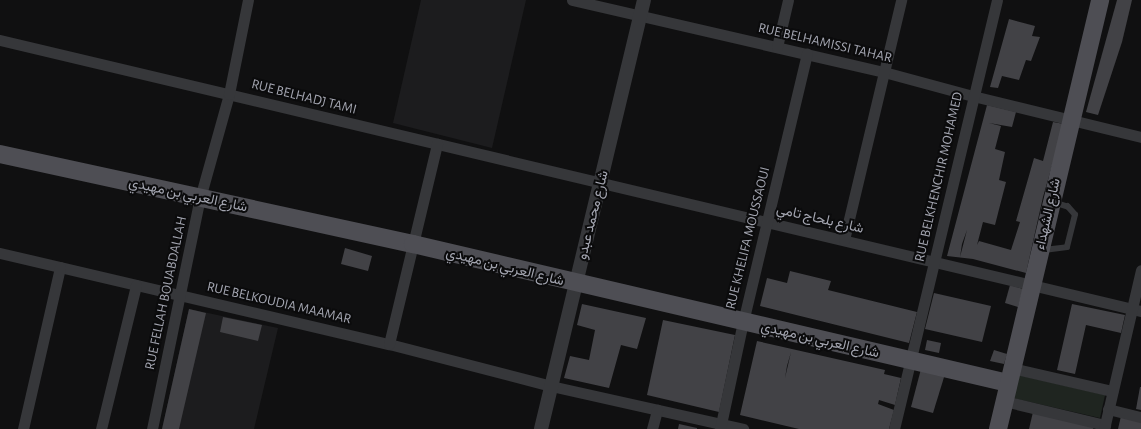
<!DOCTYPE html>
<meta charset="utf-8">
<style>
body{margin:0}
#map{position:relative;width:1141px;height:429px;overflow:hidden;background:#101011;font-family:"Alegreya Sans",Vazirmatn,sans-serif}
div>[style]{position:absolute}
.built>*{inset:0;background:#1c1c1e}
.green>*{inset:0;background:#1f2520}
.building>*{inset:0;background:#424246}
.service>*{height:5.5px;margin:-2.75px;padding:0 2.75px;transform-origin:2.75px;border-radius:2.75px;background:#36373a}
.minor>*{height:11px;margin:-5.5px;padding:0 5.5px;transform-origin:5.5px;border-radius:5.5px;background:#36373a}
.tertiary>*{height:14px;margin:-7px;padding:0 7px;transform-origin:7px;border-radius:7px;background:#36373a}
.primary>*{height:18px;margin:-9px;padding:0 9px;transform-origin:9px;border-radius:9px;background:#4e4e54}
span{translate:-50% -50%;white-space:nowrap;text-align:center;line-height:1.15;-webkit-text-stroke:4px #0b0b0c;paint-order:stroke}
.street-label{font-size:14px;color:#a3a5b0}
</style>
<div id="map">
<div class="built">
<i style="clip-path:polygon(421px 0,526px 0,492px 148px,393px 123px)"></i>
<i style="clip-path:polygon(189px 309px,278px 328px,254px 429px,162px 429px)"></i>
</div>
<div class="green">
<i style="clip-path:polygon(1018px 375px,1105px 395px,1100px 418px,1013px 398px)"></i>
</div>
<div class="building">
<i style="clip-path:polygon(1117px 0,1132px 0,1122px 42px,1098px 115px,1086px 112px)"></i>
<i style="clip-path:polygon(1009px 19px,1035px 26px,1032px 36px,1040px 37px,1031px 61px,1026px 60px,1019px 80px,1002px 76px,998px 88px,990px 87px)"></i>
<i style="clip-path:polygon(evenodd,987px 105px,1016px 112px,1012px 127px,989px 123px,1001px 126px,995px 149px,1005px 152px,999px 180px,1006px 182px,995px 225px,983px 222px,977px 245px,979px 241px,1011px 250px,1020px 222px,1016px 221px,1034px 158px,1043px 161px,1053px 122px,1064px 124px,1043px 197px,1026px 273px,973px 259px,947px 256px,987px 105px,967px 230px,960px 257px,962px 244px,967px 230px)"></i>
<i style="clip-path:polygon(345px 248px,372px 256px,368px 271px,341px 264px)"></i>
<i style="clip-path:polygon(790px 271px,831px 281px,828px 290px,917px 312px,909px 343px,760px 306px,767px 278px,787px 283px)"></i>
<i style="clip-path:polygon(1010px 285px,1023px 289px,1018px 307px,1005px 303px)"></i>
<i style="clip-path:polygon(934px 293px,991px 306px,982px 342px,925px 329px)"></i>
<i style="clip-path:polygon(582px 304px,646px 318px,637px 349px,621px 345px,609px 388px,564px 378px,570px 356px,589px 360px,595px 330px,577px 325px)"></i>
<i style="clip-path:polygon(1072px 304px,1125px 315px,1121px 333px,1086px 325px,1075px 374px,1057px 370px)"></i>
<i style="clip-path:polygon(189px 309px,206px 313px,179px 429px,162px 429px)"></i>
<i style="clip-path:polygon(223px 317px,262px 325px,258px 341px,220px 332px)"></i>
<i style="clip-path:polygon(663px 320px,735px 335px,719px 412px,647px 395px)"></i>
<i style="clip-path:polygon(927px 340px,941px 343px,939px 353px,925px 350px)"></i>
<i style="clip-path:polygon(evenodd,757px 341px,885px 370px,884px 374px,901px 378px,895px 405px,879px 400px,878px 404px,894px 410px,889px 429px,799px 429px,740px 415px,757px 341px,791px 352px,785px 378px,787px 366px,791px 352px)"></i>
<i style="clip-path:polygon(994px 350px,1007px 354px,1004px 364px,990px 361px)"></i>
<i style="clip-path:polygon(921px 369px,945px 374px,933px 413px,911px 407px)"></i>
<i style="clip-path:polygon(1140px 387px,1141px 387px,1141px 410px,1136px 409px)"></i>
<i style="clip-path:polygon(1033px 412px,1094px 427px,1093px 429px,1029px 429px)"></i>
<i style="clip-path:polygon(1121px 416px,1141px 420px,1141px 429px,1118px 429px)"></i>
<i style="clip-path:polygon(679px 424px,697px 428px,697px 429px,678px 429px)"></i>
</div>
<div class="service">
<i style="left:1044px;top:250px;width:23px;rotate:-7deg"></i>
<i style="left:1067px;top:247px;width:33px;rotate:-76deg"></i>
<i style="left:1075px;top:215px;width:11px;rotate:-131deg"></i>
<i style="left:1068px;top:207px;width:15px;rotate:-164deg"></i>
</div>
<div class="minor">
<i style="left:572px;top:0;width:320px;rotate:13deg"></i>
<i style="left:884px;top:72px;width:92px;rotate:15.1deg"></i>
<i style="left:973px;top:96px;width:173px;rotate:13.7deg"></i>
<i style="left:0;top:40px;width:1173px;rotate:13.36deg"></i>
<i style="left:777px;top:47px;width:48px;rotate:-76.8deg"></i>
<i style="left:844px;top:240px;width:247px;rotate:-76.6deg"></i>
<i style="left:0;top:253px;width:400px;rotate:13.2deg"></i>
<i style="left:389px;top:344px;width:167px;rotate:14.5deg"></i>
<i style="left:551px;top:386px;width:197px;rotate:12.6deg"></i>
<i style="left:389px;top:344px;width:206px;rotate:-76.5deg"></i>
<i style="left:1012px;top:368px;width:103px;rotate:13deg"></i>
<i style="left:1004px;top:401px;width:104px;rotate:13.4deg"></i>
<i style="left:1108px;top:409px;width:34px;rotate:14deg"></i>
<i style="left:23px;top:429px;width:166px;rotate:-77.1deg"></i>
<i style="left:101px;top:429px;width:148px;rotate:-76.3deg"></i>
<i style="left:152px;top:429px;width:236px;rotate:-78.3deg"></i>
<i style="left:200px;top:198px;width:108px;rotate:-74.4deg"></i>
<i style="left:229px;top:94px;width:96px;rotate:-78.6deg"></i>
<i style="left:652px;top:429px;width:20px;rotate:-75deg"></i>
<i style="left:720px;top:429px;width:109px;rotate:-77.9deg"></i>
<i style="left:743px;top:322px;width:276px;rotate:-76.6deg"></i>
<i style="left:894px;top:429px;width:441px;rotate:-76.5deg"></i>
<i style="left:1104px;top:429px;width:163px;rotate:-76.9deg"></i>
</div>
<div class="tertiary">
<i style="left:541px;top:429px;width:441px;rotate:-76.5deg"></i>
</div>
<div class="primary">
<i style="left:0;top:154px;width:423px;rotate:12.3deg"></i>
<i style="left:413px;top:244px;width:611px;rotate:13.15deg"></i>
<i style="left:998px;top:429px;width:441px;rotate:-76.6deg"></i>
</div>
<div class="street-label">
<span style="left:825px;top:43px;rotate:13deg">RUE BELHAMISSI TAHAR</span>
<span style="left:304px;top:97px;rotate:14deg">RUE BELHADJ TAMI</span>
<span style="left:939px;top:177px;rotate:-77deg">RUE BELKHENCHIR MOHAMED</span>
<span style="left:188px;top:195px;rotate:12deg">شارع العربي بن مهيدي</span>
<span style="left:1048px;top:214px;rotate:-77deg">شارع الشهداء</span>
<span style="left:593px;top:215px;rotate:-76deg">شارع محمد عبدو</span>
<span style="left:820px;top:219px;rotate:13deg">شارع بلحاج تامي</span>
<span style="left:748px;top:238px;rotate:-76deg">RUE KHELIFA MOUSSAOUI</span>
<span style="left:505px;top:267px;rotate:14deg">شارع العربي بن مهيدي</span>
<span style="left:166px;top:293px;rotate:-78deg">RUE FELLAH BOUABDALLAH</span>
<span style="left:279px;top:303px;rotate:13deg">RUE BELKOUDIA MAAMAR</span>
<span style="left:820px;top:340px;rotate:13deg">شارع العربي بن مهيدي</span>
</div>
</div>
